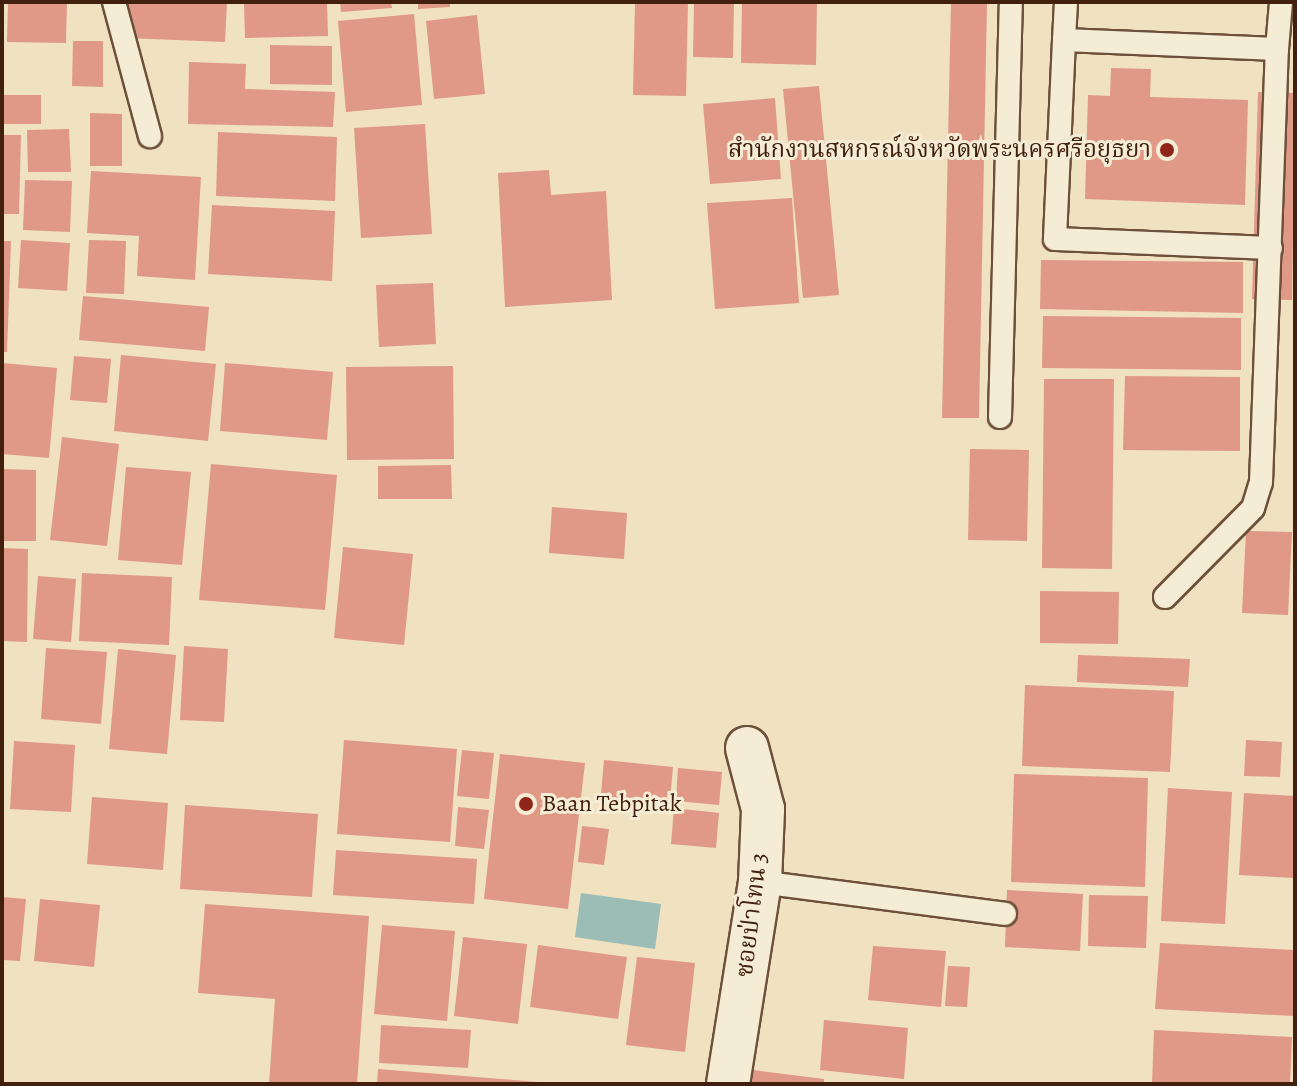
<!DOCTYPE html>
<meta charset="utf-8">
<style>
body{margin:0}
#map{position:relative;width:1297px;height:1086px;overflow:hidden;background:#f0e1c0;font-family:Alegreya,"Noto Serif Thai",serif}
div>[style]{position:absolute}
.water>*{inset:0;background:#9bbdb6}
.building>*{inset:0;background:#e09887}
.roads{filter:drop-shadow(2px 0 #6d503a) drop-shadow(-2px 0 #6d503a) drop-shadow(0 2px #6d503a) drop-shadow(0 -2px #6d503a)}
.service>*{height:22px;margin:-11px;padding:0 11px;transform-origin:11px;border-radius:11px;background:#f5ecd6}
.minor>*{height:42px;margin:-21px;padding:0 21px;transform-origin:21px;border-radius:21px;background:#f5ecd6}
.dots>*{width:22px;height:22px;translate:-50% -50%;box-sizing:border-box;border:4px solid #f5ecd6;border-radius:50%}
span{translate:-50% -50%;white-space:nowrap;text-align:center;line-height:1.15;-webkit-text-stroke:6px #f5ecd6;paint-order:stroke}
.poi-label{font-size:24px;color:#41200d}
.right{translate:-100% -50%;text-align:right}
.left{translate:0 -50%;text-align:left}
.street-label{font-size:24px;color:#41200d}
.frame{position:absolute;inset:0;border:4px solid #41200d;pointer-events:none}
</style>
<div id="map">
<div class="water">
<i style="clip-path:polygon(581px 893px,661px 904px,655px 949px,575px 937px)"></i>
</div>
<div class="building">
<i style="clip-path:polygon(8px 2px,67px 2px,66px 43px,7px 42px)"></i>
<i style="clip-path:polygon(128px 2px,227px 2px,225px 42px,126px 38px)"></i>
<i style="clip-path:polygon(244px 2px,327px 2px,328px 36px,245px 38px)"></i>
<i style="clip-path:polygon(340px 2px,391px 2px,392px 8px,341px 12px)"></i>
<i style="clip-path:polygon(418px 2px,450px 2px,450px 7px,418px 9px)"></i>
<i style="clip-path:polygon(635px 2px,688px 2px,686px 96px,633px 95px)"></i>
<i style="clip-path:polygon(694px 2px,734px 2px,733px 58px,693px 57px)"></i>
<i style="clip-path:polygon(742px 2px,817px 2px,816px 65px,741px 63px)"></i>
<i style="clip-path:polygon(951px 2px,987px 2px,979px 418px,942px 418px)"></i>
<i style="clip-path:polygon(414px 14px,422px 105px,346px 112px,338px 21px)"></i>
<i style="clip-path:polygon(477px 15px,485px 94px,434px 99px,426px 21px)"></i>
<i style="clip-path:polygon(73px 41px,103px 41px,103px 87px,72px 86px)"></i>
<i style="clip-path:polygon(270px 45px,332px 46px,332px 85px,270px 84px)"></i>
<i style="clip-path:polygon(189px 62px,246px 64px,245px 89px,335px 92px,333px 127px,188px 124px)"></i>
<i style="clip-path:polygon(1111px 68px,1151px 69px,1150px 97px,1248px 100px,1245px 205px,1085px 199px,1088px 95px,1110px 96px)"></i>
<i style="clip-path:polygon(819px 86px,839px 295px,803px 298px,783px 89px)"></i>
<i style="clip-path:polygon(1258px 92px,1295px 93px,1292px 300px,1252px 299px)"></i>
<i style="clip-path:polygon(2px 95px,41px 95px,41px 124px,2px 124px)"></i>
<i style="clip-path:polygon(775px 98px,781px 179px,710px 184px,703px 104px)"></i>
<i style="clip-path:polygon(90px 113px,122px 114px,122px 166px,90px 166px)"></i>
<i style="clip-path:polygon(425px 124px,432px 234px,361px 238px,354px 128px)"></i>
<i style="clip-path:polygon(69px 129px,71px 172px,28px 172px,27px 130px)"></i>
<i style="clip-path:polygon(218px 132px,337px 137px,335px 201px,216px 196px)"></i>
<i style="clip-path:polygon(2px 135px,21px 135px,19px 214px,2px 214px)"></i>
<i style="clip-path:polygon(549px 170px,551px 195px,606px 191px,612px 300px,505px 307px,498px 173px)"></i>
<i style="clip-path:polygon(91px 171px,201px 177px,195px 280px,137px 276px,139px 236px,87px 233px)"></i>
<i style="clip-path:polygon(25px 180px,72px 181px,70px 232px,23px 230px)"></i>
<i style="clip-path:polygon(792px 198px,799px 303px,715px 309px,707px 203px)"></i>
<i style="clip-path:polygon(212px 205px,335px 211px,332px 281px,208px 274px)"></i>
<i style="clip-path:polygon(21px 240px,70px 243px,67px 291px,18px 288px)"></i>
<i style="clip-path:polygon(89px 240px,126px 241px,124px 294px,86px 293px)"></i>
<i style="clip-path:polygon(2px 241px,11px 241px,7px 352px,2px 352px)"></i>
<i style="clip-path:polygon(1041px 260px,1243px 262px,1243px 313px,1040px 309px)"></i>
<i style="clip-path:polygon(433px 283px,436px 344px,379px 347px,376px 285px)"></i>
<i style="clip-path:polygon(83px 296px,209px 307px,205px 351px,79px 340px)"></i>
<i style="clip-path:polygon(1043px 316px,1241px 318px,1241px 370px,1042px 368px)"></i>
<i style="clip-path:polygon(121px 355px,216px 364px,208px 441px,114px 431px)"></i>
<i style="clip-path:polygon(74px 356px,111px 359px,107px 403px,70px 400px)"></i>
<i style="clip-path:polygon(2px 363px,57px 368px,49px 458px,2px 454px)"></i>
<i style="clip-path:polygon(225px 363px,333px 372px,327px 440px,220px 431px)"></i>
<i style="clip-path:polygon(453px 366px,454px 459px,347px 460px,346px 367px)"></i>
<i style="clip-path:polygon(1125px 376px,1240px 377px,1240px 451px,1123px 450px)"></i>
<i style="clip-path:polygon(1044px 379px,1114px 379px,1112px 569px,1042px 568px)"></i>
<i style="clip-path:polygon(62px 437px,119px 444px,107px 546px,50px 540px)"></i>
<i style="clip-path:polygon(970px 449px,1029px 450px,1027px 541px,968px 540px)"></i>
<i style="clip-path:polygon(211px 464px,337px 475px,325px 610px,199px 600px)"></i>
<i style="clip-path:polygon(451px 465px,452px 499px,378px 499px,378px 466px)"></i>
<i style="clip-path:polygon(126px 467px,191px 472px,182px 565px,118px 560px)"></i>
<i style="clip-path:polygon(2px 469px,36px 470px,36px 541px,2px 541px)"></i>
<i style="clip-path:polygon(552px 507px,627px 513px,624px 559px,549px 553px)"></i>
<i style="clip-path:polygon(1246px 531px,1292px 532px,1288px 615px,1242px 613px)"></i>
<i style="clip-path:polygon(343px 547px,413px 554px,404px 645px,334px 638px)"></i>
<i style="clip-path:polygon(2px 548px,28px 549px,27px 642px,2px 641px)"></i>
<i style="clip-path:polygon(82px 573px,172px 577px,169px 645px,79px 641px)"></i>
<i style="clip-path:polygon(38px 576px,76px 579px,71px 642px,33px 639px)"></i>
<i style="clip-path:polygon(1040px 591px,1119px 592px,1118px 644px,1040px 643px)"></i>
<i style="clip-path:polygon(184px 646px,228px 649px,224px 722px,180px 720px)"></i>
<i style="clip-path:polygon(46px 648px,107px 652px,101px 724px,41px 719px)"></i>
<i style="clip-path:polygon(118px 649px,176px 655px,167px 754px,109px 749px)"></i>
<i style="clip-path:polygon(1078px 655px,1190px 659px,1188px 687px,1077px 682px)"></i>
<i style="clip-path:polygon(1025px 685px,1174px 691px,1170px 772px,1022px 766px)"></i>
<i style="clip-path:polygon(344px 740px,457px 749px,450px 842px,337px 834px)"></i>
<i style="clip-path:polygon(1246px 740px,1282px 742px,1280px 777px,1244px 776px)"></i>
<i style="clip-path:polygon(14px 741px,75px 745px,71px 812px,10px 809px)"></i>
<i style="clip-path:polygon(462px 750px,494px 753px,489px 799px,457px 796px)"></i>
<i style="clip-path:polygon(500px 754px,585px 763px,568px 909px,484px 899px)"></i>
<i style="clip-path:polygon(604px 760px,673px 767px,669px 812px,600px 805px)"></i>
<i style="clip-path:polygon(678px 768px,722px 772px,719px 805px,676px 801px)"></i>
<i style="clip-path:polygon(1014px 774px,1148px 778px,1145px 887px,1011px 882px)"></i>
<i style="clip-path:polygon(1168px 788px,1232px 792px,1225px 924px,1161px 921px)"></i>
<i style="clip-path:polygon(1244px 793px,1295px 796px,1295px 878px,1239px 875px)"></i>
<i style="clip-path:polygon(92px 797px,168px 803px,163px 870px,87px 864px)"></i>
<i style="clip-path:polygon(185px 805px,318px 814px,312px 897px,180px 889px)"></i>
<i style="clip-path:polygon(458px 807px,489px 810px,484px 849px,455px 846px)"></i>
<i style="clip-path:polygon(674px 808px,719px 813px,716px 848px,671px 844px)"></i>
<i style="clip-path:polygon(582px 826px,609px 829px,604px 865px,578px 862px)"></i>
<i style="clip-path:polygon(336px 850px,477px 859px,474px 904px,333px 895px)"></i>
<i style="clip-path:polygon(1007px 890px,1083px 894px,1080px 951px,1005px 947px)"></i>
<i style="clip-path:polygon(1089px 895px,1148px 896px,1146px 948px,1088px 946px)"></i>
<i style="clip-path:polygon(2px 897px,26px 899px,20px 961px,2px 960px)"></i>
<i style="clip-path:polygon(40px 899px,100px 905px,94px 967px,34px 961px)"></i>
<i style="clip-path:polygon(205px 904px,369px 916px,357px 1084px,269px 1084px,275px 999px,198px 993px)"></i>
<i style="clip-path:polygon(382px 925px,455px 931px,447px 1021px,374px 1014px)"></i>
<i style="clip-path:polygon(463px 937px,527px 944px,518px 1024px,454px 1016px)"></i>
<i style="clip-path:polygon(1160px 943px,1295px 950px,1293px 1016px,1155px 1009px)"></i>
<i style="clip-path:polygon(538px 945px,627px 957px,618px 1019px,530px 1007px)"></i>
<i style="clip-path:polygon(873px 946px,946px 951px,941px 1007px,868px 1000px)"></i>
<i style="clip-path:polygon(637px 957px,695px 963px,685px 1052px,626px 1045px)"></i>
<i style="clip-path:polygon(948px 966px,970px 967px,967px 1007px,945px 1006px)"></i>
<i style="clip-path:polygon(824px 1020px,908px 1028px,904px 1079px,820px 1070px)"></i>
<i style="clip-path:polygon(381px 1025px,471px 1030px,468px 1068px,379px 1063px)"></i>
<i style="clip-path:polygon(1154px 1030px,1292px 1037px,1290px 1084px,1152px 1084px)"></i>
<i style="clip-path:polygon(378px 1069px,538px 1082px,538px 1084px,377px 1084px)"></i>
<i style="clip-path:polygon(753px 1070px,824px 1079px,824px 1084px,751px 1084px)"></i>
</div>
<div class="roads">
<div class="service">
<i style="left:114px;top:2px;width:139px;rotate:75deg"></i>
<i style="left:1066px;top:2px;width:38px;rotate:93deg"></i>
<i style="left:1064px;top:40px;width:213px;rotate:2.4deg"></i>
<i style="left:1277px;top:49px;width:47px;rotate:-85.1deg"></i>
<i style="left:1064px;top:40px;width:199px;rotate:92.6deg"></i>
<i style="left:1055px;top:239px;width:216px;rotate:2.4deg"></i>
<i style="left:1000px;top:417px;width:415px;rotate:-88.5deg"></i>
<i style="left:1165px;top:597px;width:125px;rotate:-45.3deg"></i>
<i style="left:1253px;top:508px;width:27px;rotate:-73deg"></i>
<i style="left:1261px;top:482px;width:433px;rotate:-87.9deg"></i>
<i style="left:760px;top:882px;width:247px;rotate:7.4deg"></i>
</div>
<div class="minor">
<i style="left:728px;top:1084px;width:205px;rotate:-81deg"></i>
<i style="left:760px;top:882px;width:73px;rotate:-87.6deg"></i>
<i style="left:763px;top:809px;width:63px;rotate:-104.7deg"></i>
</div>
</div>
<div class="dots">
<i style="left:1167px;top:150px;background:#8f2418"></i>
<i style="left:526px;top:804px;background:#8f2418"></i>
</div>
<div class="poi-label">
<span class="right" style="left:1151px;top:150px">สํานักงานสหกรณ์จังหวัดพระนครศรีอยุธยา</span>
<span class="left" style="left:542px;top:804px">Baan Tebpitak</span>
</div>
<div class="street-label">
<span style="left:752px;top:915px;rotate:-83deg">ซอยป่าโทน 3</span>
</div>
<div class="frame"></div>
</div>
